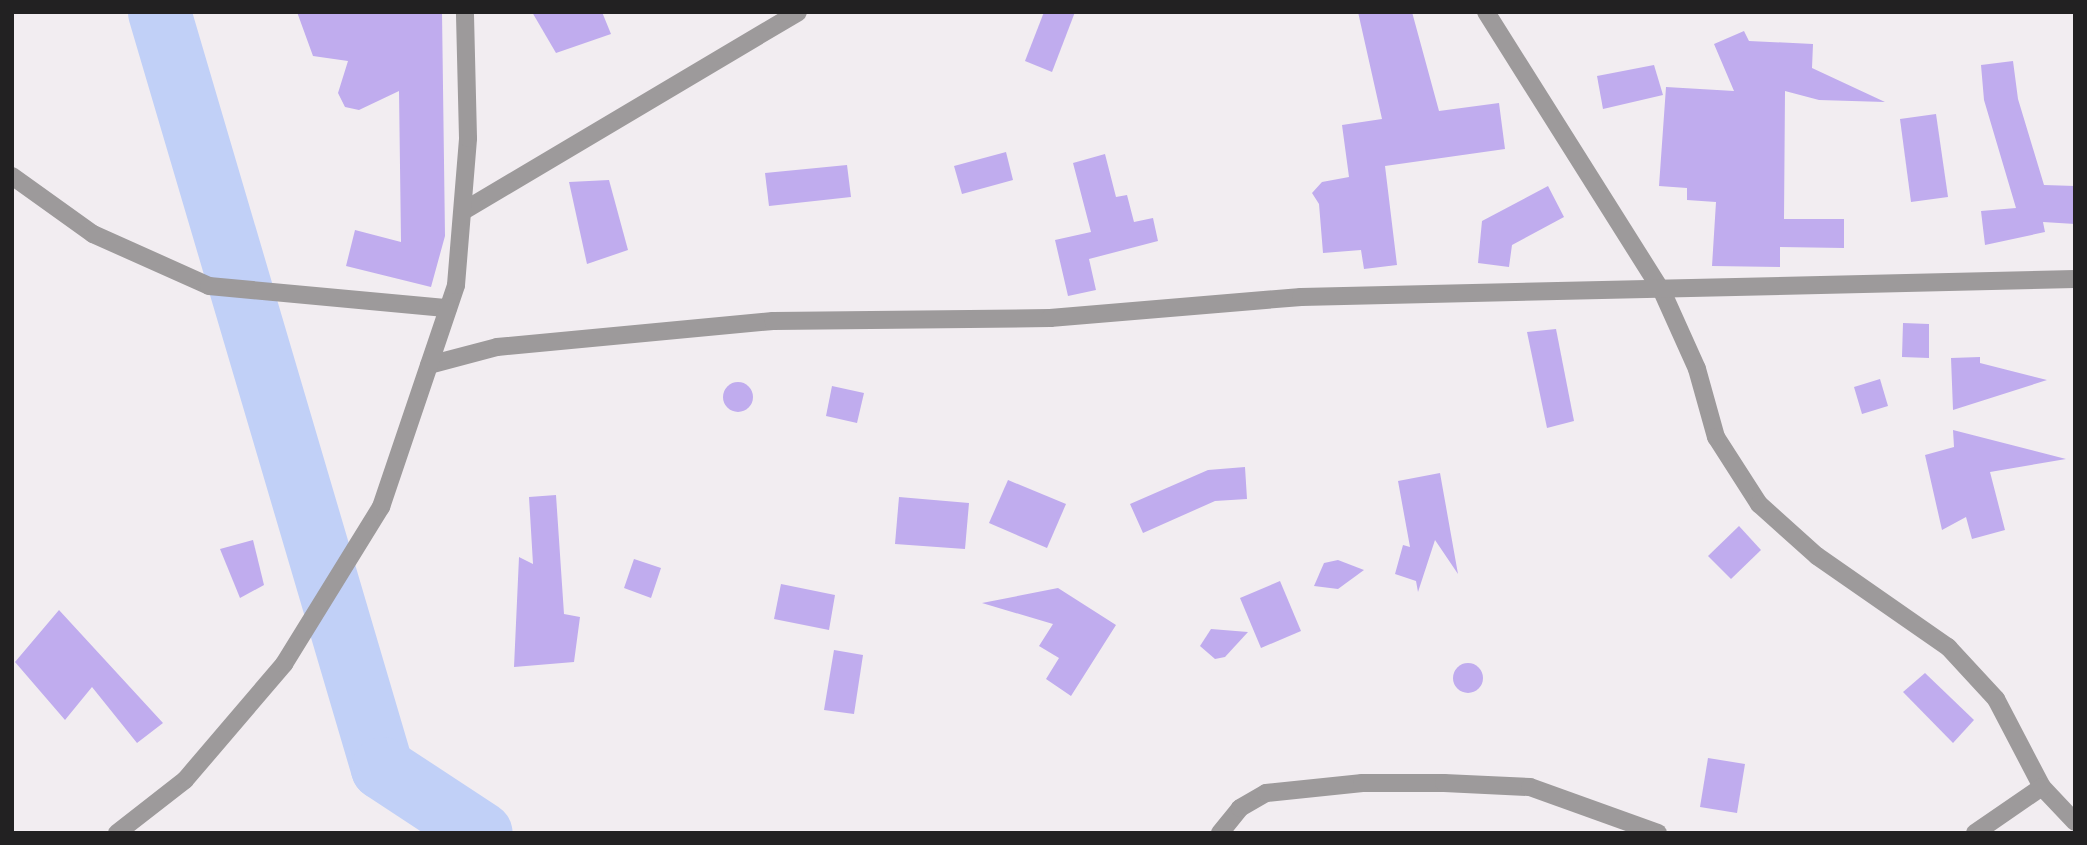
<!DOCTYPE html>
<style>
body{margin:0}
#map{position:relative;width:2087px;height:845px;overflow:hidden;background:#f2edf1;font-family:"Fira Sans",sans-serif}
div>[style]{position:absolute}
.river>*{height:63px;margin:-31.5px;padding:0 31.5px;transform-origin:31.5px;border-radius:31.5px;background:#c1d0f7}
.building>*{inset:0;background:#c0acee}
.round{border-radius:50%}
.minor>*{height:18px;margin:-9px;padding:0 9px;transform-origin:9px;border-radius:9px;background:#9d9a9b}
span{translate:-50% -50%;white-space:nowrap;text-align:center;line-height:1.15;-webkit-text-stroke:7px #f2edf1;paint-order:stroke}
.frame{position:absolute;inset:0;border:14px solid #222122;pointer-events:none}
</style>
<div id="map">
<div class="river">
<i style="left:159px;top:12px;width:788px;rotate:73.57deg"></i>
<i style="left:382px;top:768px;width:118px;rotate:33.3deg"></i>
</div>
<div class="building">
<i style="clip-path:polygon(297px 12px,442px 12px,445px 236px,431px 287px,346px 266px,355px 230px,401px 242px,399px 91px,359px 110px,345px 107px,338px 93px,348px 61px,313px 56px)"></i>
<i style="clip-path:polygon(532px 12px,602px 12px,611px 34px,556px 53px)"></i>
<i style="clip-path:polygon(1044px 12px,1075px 12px,1052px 72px,1025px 61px)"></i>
<i style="clip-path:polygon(1358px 12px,1412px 12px,1439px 111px,1499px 103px,1505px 149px,1385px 166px,1397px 265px,1364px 269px,1361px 250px,1323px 253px,1319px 204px,1312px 193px,1322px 182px,1349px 177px,1342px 125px,1382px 119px)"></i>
<i style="clip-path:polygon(1744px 31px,1749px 41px,1813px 44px,1812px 68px,1885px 102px,1819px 100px,1785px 91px,1784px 219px,1844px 219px,1844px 248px,1780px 247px,1780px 267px,1712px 266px,1716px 202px,1687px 200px,1687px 188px,1659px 186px,1666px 87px,1734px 91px,1714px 44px)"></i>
<i style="clip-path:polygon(2013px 61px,2018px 99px,2044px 185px,2075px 186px,2075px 224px,2043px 222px,2045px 232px,1985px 245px,1981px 211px,2016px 208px,1984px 100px,1981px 65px)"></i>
<i style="clip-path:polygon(1654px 65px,1663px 95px,1603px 109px,1597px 76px)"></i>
<i style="clip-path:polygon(1936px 114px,1948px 197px,1911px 202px,1900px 119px)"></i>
<i style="clip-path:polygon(1006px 152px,1013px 180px,962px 194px,954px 166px)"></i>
<i style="clip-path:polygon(1105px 154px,1116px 197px,1127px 195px,1134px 222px,1153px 218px,1158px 241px,1089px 259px,1096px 290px,1068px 296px,1055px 240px,1091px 232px,1073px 163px)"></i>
<i style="clip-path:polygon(847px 165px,851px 197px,769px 206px,765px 173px)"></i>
<i style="clip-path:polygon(609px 180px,628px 250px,587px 264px,569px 182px)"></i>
<i style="clip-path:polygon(1548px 186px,1564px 217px,1512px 245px,1509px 267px,1478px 263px,1482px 221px)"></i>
<i style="clip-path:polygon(1903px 323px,1929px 324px,1929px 358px,1902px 357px)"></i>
<i style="clip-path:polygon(1556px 329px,1574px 421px,1547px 428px,1527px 332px)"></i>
<i style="clip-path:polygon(1980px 357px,1980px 363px,2047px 380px,1953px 410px,1951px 358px)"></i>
<i style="clip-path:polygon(1880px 379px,1888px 406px,1862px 414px,1854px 387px)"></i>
<i class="round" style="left:723px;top:382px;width:30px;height:30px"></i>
<i style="clip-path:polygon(832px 386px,864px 393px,857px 423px,826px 416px)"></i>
<i style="clip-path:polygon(1953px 430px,2066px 459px,1990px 472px,2005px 530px,1972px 539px,1966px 517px,1942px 530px,1925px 455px,1954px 447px)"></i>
<i style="clip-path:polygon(1245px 467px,1247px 499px,1215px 501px,1143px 533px,1130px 504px,1208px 470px)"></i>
<i style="clip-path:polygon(1440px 473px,1458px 574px,1435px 540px,1418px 592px,1416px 581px,1395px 574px,1403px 545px,1410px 547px,1398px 481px)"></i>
<i style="clip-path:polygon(1008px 480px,1066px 504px,1047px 548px,989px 523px)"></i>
<i style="clip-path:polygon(556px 495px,564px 614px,580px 617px,574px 662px,514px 667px,519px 557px,533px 564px,529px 497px)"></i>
<i style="clip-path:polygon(899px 497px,969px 503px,965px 549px,895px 544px)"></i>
<i style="clip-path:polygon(1739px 526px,1761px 550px,1731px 579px,1708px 556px)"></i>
<i style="clip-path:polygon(253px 540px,264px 585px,240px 598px,220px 549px)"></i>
<i style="clip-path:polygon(634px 559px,661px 568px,651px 598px,624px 588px)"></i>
<i style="clip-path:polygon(1338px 560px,1364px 570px,1338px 589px,1314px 586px,1324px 563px)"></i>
<i style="clip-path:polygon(1280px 581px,1301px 631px,1261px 648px,1240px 598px)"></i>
<i style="clip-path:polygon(781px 584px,835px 595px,829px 630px,774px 619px)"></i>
<i style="clip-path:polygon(1058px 588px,1116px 625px,1071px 696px,1046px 679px,1059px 658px,1039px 646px,1053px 624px,982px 603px)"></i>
<i style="clip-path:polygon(59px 610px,163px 723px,137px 743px,92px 687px,65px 720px,15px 662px)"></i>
<i style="clip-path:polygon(1211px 629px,1248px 632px,1225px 657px,1215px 659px,1200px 646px)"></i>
<i style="clip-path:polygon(834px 650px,863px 655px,854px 714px,824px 710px)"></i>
<i class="round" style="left:1453px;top:663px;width:30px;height:30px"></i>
<i style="clip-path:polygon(1925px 673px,1974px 720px,1953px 743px,1903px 692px)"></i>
<i style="clip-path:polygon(1708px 758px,1745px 764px,1737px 813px,1700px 807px)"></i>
</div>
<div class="minor">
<i style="left:1486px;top:12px;width:330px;rotate:57.8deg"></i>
<i style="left:1662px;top:291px;width:85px;rotate:65.8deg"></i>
<i style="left:1697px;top:369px;width:71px;rotate:74.4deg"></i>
<i style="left:1716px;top:437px;width:80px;rotate:57.3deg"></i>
<i style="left:1759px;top:504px;width:78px;rotate:41.9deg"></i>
<i style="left:1817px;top:556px;width:160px;rotate:34.8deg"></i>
<i style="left:1948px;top:647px;width:71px;rotate:47.3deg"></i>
<i style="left:1996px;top:699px;width:99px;rotate:62.4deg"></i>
<i style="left:2042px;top:787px;width:48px;rotate:46.7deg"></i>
<i style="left:12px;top:176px;width:100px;rotate:35.6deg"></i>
<i style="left:93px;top:234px;width:127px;rotate:24.1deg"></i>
<i style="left:209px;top:286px;width:240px;rotate:5.3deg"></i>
<i style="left:465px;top:210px;width:387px;rotate:-30.7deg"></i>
<i style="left:429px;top:365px;width:70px;rotate:-14.8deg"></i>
<i style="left:497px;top:347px;width:277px;rotate:-5.4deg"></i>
<i style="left:773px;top:321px;width:277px;rotate:-0.6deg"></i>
<i style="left:1050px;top:318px;width:252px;rotate:-4.8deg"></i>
<i style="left:1301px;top:297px;width:774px;rotate:-1.33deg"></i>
<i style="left:117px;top:833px;width:86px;rotate:-37.9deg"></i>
<i style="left:185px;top:780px;width:153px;rotate:-49.5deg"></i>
<i style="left:284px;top:664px;width:185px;rotate:-58.3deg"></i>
<i style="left:381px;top:507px;width:234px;rotate:-71.3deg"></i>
<i style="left:456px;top:285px;width:147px;rotate:-85.3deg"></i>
<i style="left:468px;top:138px;width:126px;rotate:-91.4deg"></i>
<i style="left:1220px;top:833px;width:32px;rotate:-51deg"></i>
<i style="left:1240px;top:808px;width:30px;rotate:-30deg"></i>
<i style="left:1266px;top:793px;width:97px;rotate:-5.9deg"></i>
<i style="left:1362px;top:783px;width:82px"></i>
<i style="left:1444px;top:783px;width:86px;rotate:2.7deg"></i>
<i style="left:1530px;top:787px;width:136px;rotate:19.8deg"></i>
<i style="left:1975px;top:833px;width:81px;rotate:-34.5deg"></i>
</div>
<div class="frame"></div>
</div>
